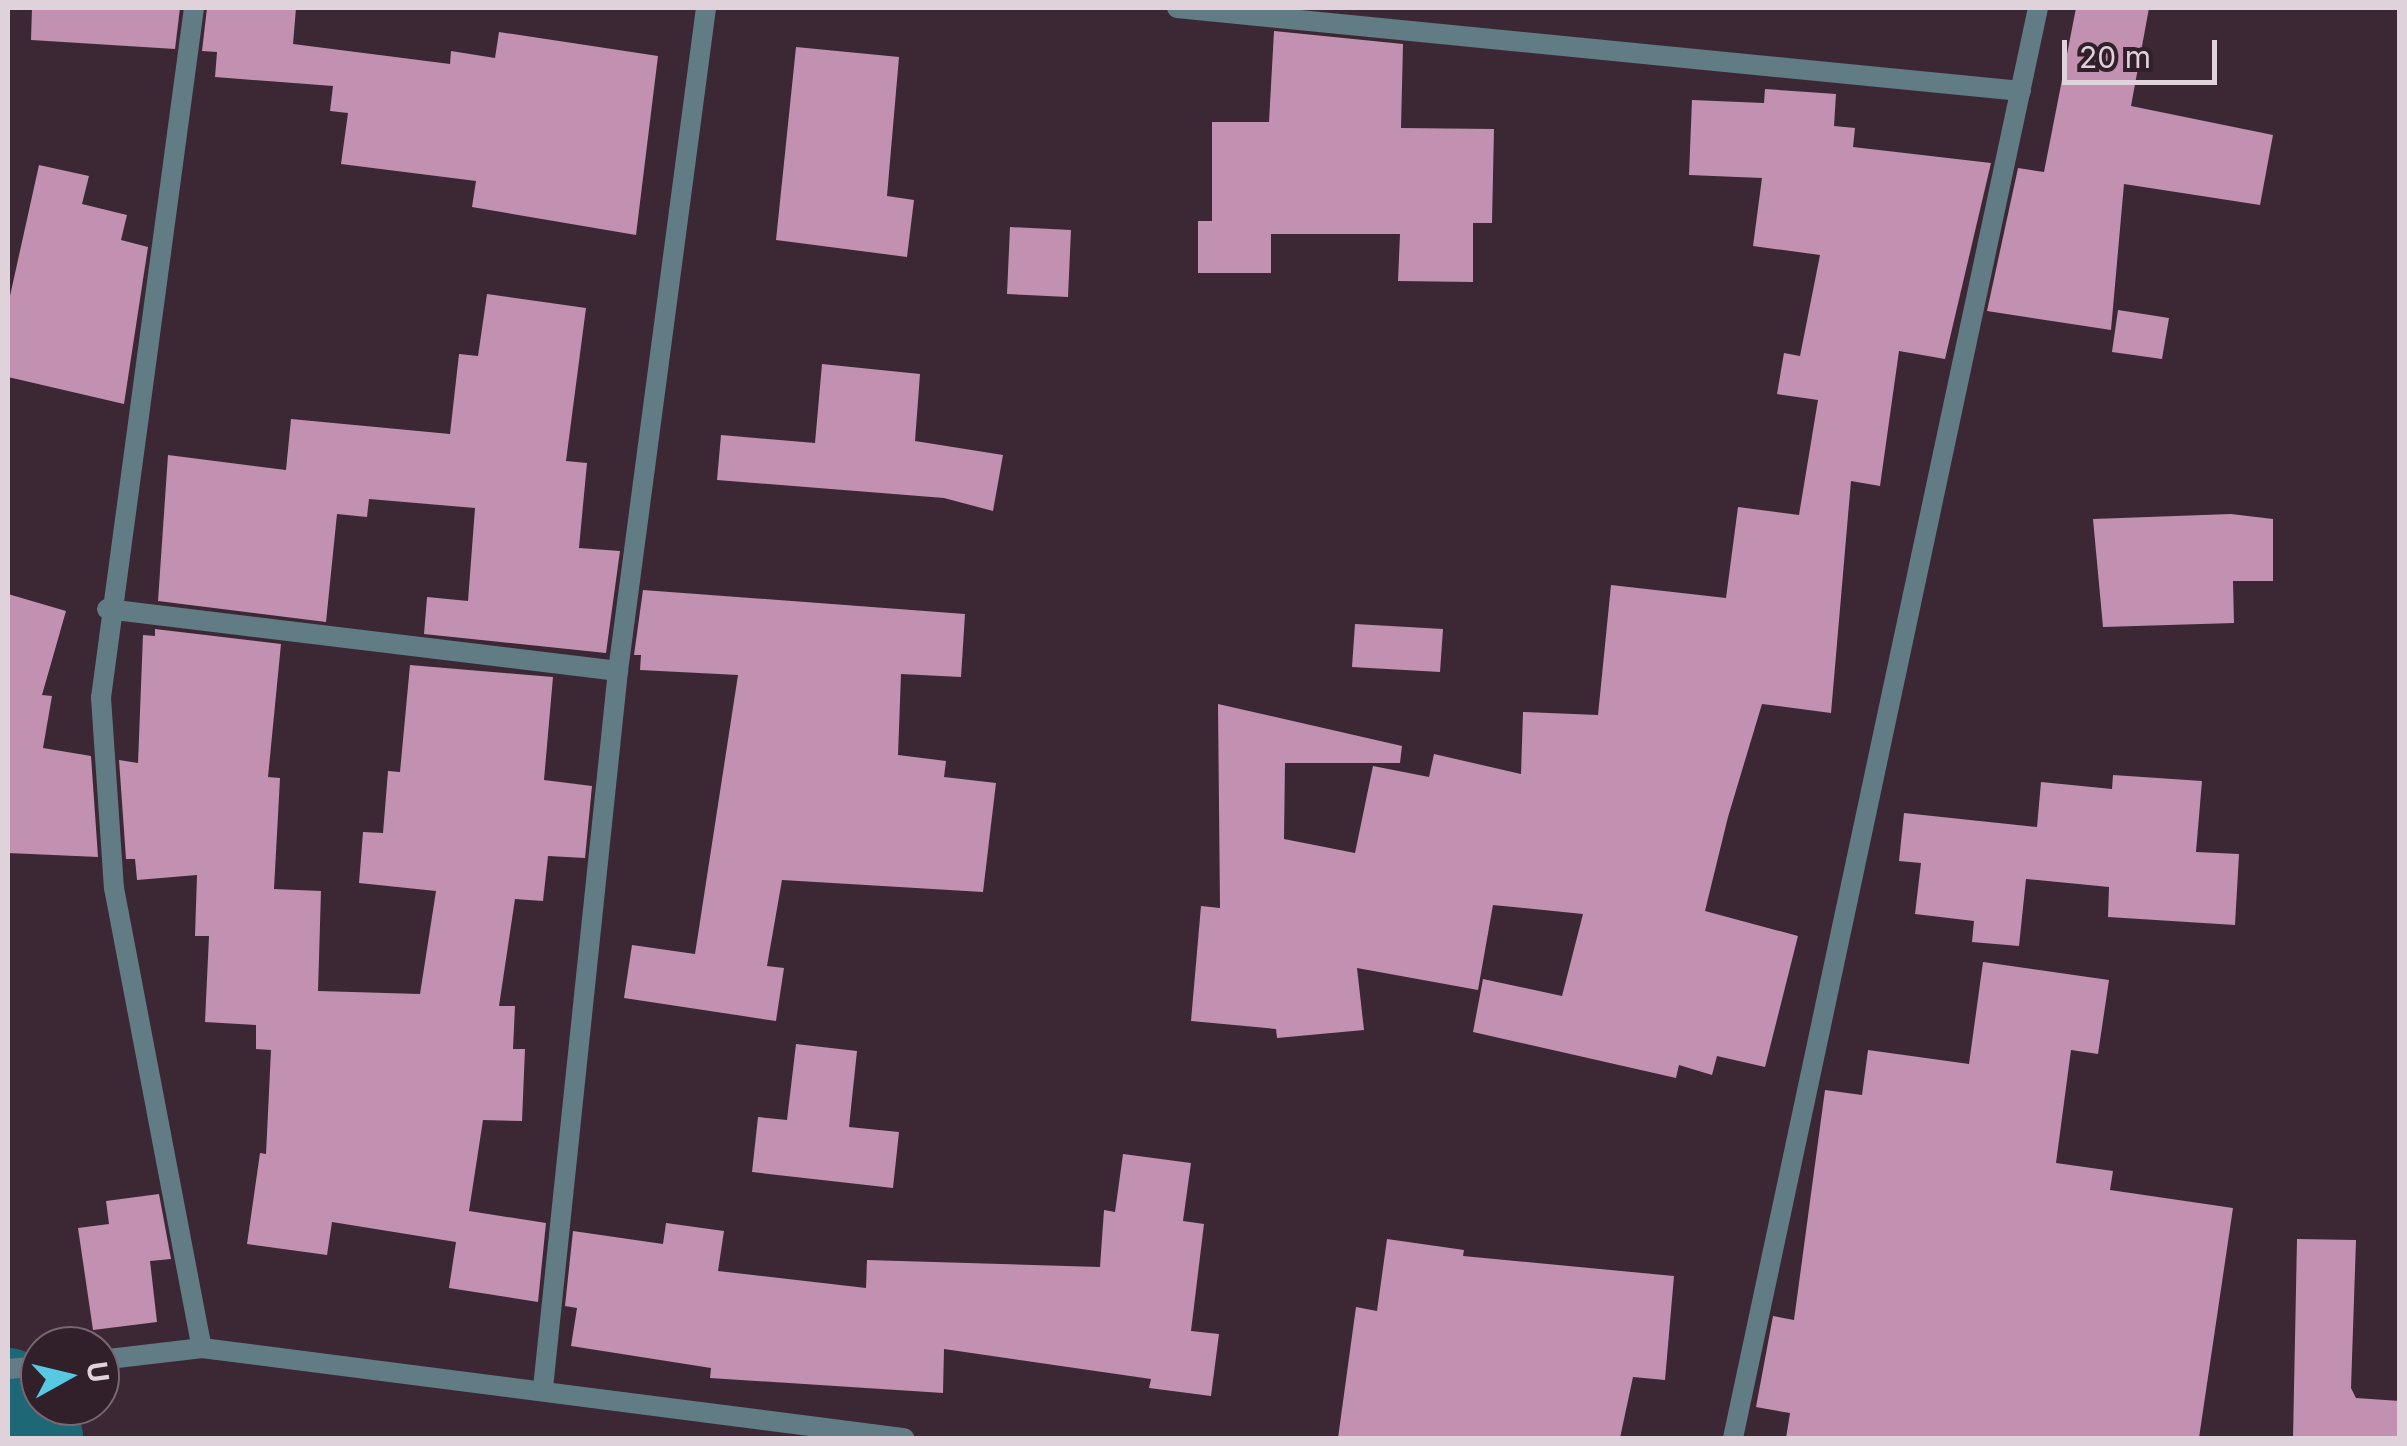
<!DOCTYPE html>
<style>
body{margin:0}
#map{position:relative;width:2407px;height:1446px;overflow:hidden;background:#3b2834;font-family:Inter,sans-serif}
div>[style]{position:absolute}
.river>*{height:92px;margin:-46px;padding:0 46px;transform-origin:46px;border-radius:46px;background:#1e6777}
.building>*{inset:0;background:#c290b0}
.minor>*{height:20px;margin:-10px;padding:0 10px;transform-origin:10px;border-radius:10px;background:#617c84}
.tertiary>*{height:20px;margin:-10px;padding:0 10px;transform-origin:10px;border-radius:10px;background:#617c84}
span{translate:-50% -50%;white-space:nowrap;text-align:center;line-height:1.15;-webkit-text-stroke:10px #311f2a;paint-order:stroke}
.frame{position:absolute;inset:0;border:10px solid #dfd2da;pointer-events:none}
.north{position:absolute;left:20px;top:1326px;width:100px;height:100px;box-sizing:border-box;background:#311f2a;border:2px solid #776770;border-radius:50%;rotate:82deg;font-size:28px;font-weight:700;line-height:40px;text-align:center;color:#dfd2da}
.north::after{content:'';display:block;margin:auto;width:35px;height:45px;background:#58c9e3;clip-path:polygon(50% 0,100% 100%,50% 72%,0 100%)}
.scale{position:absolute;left:2062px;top:40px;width:155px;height:45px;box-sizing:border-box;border:5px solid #dfd2da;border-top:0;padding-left:12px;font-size:30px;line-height:35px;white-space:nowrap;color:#dfd2da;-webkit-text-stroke:8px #311f2a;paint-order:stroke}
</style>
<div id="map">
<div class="river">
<i style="left:8px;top:1394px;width:53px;rotate:56.6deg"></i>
</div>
<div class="building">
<i style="clip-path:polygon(32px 8px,180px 8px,175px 49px,31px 40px)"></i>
<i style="clip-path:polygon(207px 8px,296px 8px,293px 44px,450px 64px,451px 51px,495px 58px,499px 32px,658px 56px,636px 235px,472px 207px,476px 181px,341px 164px,348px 113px,330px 111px,333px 86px,215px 77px,217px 52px,202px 51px)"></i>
<i style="clip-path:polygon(2076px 8px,2149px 8px,2131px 106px,2273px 135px,2260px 205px,2124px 184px,2111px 330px,1987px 311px,2018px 168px,2044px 172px)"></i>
<i style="clip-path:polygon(1274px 31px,1403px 44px,1401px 128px,1494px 129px,1492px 223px,1473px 223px,1473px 282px,1398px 281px,1400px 234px,1271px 234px,1271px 273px,1198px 273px,1198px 221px,1212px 221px,1212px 122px,1269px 122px)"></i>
<i style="clip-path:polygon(796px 47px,899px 57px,887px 196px,914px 200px,907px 257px,776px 240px)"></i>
<i style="clip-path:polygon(1765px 89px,1836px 94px,1834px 126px,1855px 128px,1853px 147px,1991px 163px,1945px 359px,1899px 351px,1880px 486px,1851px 481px,1831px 713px,1762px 704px,1728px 817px,1705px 911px,1798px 936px,1765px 1067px,1717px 1056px,1712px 1075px,1679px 1065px,1676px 1078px,1473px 1032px,1483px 979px,1562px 996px,1583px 914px,1493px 905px,1478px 990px,1357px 968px,1364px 1030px,1277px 1038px,1276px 1029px,1191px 1021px,1201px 906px,1220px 908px,1218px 704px,1402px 746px,1400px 763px,1285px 763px,1284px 839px,1355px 853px,1373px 766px,1429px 777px,1434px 754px,1521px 774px,1523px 712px,1598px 715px,1611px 585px,1726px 598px,1738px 507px,1799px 515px,1818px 400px,1777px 394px,1784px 353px,1800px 356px,1820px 255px,1753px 246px,1762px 178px,1689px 175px,1692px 100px,1764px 103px)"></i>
<i style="clip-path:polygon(39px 165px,89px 176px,82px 204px,127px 215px,121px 240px,148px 247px,124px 404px,8px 377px,8px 305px)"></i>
<i style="clip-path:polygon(1010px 227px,1071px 230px,1068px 297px,1007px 294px)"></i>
<i style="clip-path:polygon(487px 294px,586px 308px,566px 461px,587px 463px,579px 548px,620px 551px,606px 653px,424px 634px,427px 597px,468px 601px,475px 508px,369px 499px,367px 517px,337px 514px,326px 622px,158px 601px,168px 455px,286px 470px,291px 419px,450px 434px,459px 354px,478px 356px)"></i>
<i style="clip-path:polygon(2118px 310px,2169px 318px,2162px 359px,2112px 352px)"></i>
<i style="clip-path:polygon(822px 364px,920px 374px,915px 441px,1003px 455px,993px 511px,944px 498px,717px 480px,721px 435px,815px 443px)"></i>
<i style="clip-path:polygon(2231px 514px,2273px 519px,2273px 581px,2233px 581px,2234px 623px,2103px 627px,2093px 519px)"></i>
<i style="clip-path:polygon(643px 590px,965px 614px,961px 677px,901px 674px,898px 755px,946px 761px,944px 777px,996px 783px,983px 892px,782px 880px,767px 966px,784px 968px,776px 1021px,624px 998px,632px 945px,695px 954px,738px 675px,640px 670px,641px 655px,634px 655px)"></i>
<i style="clip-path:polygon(8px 594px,66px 611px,42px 695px,52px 696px,43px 748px,91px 756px,98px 857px,8px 853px)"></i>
<i style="clip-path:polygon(1355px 624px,1443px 629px,1440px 672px,1352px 667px)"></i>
<i style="clip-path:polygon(155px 629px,281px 644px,268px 777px,280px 778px,274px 889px,321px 891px,318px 991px,420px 994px,436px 891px,359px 883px,363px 832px,383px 833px,388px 771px,400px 772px,410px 665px,553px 677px,544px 780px,592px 786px,585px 858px,548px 856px,543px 901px,515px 899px,499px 1006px,515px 1006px,513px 1049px,525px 1049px,522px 1121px,483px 1120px,469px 1211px,546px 1223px,538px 1302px,449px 1288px,456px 1242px,332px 1222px,327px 1255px,247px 1244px,260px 1153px,266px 1154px,271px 1050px,256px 1049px,256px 1025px,205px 1022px,209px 936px,195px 936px,197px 875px,137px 880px,135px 859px,126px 859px,119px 760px,138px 763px,143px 635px,155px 636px)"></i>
<i style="clip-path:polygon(2113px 775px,2202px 781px,2196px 852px,2239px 854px,2235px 925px,2108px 917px,2109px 887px,2026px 879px,2019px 946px,1972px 942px,1974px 921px,1915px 914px,1921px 863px,1899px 861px,1904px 813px,2037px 827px,2041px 782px,2112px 789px)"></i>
<i style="clip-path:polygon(1983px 962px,2109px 980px,2098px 1054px,2071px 1050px,2056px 1163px,2113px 1171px,2110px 1190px,2233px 1208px,2199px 1438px,1786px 1438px,1790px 1413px,1756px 1407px,1773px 1316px,1794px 1320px,1825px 1090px,1862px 1095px,1868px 1050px,1969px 1064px)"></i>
<i style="clip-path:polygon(796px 1044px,857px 1051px,849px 1127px,899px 1132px,893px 1188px,752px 1172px,758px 1117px,787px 1120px)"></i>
<i style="clip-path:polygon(1123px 1154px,1191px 1163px,1183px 1221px,1204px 1224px,1191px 1331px,1219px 1334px,1211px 1396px,1149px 1388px,1151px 1379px,944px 1349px,943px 1393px,710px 1378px,711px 1368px,571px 1346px,577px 1308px,565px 1306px,573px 1231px,663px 1244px,666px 1223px,724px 1231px,718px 1271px,866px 1288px,867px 1260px,1100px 1267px,1104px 1210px,1115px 1212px)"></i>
<i style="clip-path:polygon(159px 1194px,171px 1259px,150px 1261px,157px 1322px,93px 1330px,78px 1228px,109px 1224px,106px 1201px)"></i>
<i style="clip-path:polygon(1387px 1239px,1464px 1250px,1463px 1256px,1674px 1276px,1665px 1380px,1633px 1377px,1620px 1438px,1338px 1438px,1356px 1307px,1377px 1311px)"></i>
<i style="clip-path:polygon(2297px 1239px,2356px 1240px,2351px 1388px,2356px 1398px,2400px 1401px,2400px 1438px,2293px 1438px)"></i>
</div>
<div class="minor">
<i style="left:194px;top:8px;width:696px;rotate:97.68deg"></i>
<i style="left:101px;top:698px;width:190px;rotate:86.1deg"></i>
<i style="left:114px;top:888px;width:468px;rotate:79.2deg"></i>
<i style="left:1177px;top:8px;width:848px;rotate:5.62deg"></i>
<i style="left:107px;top:609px;width:515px;rotate:6.92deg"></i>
<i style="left:543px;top:1388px;width:721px;rotate:-84.03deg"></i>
<i style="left:618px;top:671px;width:669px;rotate:-82.44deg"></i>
<i style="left:1733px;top:1438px;width:1462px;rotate:-77.96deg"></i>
</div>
<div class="tertiary">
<i style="left:100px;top:1360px;width:103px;rotate:-6.7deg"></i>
<i style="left:202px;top:1348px;width:708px;rotate:7.31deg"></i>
<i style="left:8px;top:1369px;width:32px;rotate:-5deg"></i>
</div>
<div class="frame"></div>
<div class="north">U</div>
<div class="scale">20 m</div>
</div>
